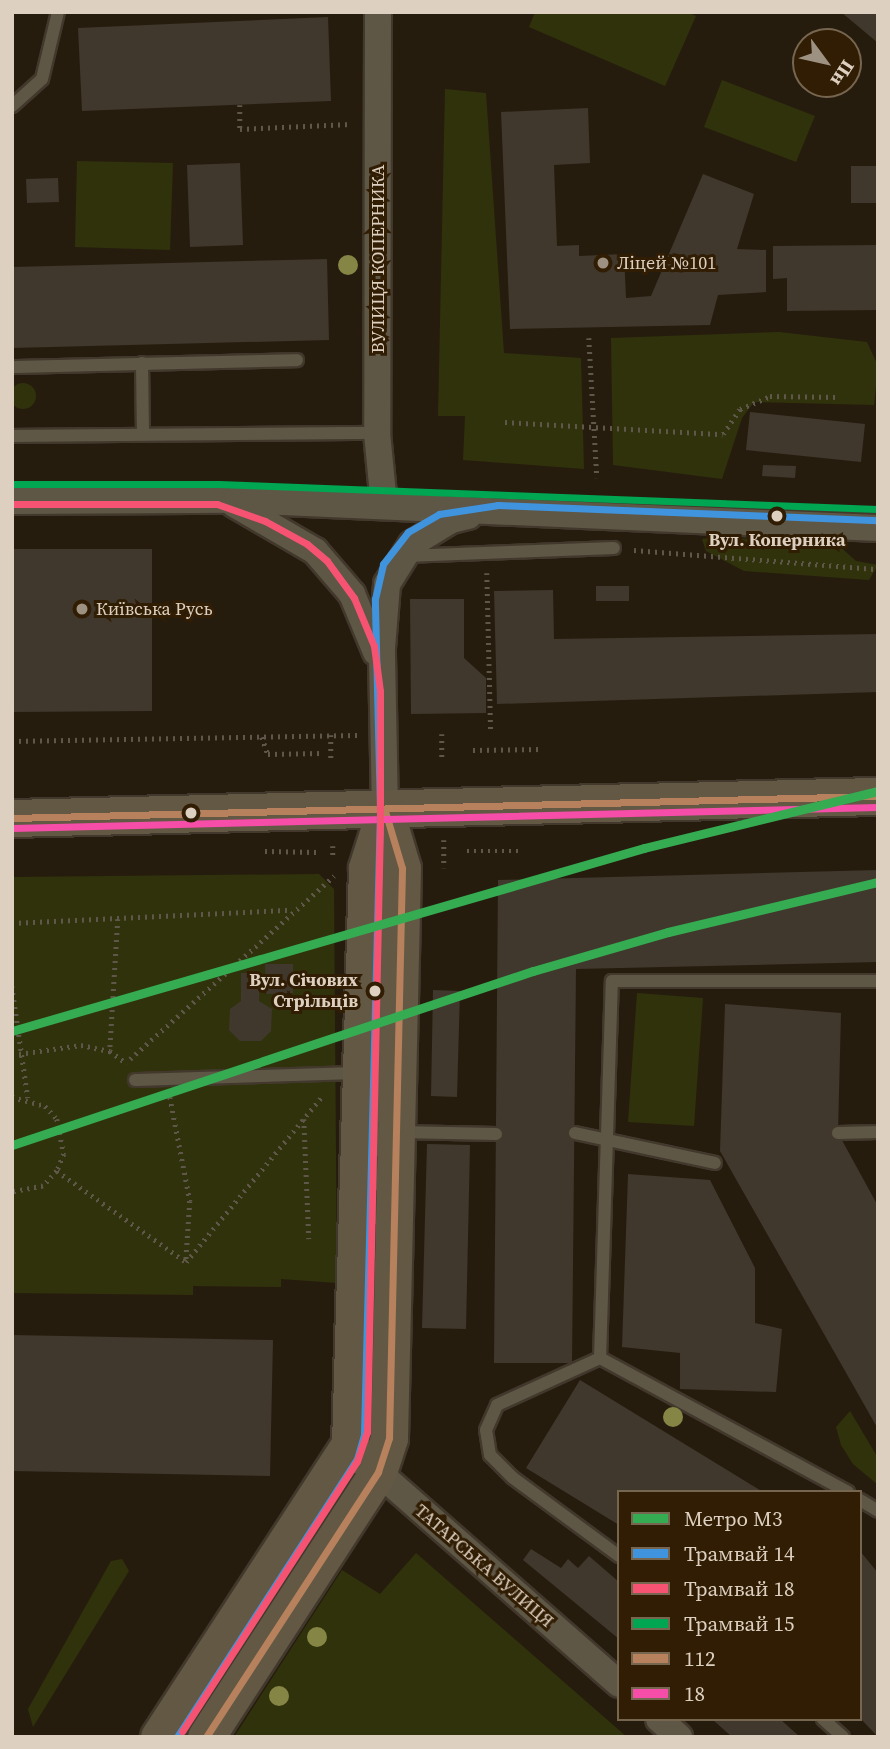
<!DOCTYPE html>
<meta charset="utf-8">
<style>
body{margin:0}
#map{position:relative;width:890px;height:1749px;overflow:hidden;background:#261c0e;font-family:"Source Serif 4",serif}
div>[style]{position:absolute}
.green>*{inset:0;background:#30320c}
.round{border-radius:50%}
.building>*{inset:0;background:#40382c}
.path>*{height:4.5px;margin-top:-2.25px;transform-origin:0;background:repeating-linear-gradient(90deg,#5e574a 0 2px,transparent 0 7px)}
.roads{filter:drop-shadow(2px 0 #42382c) drop-shadow(-2px 0 #42382c) drop-shadow(0 2px #42382c) drop-shadow(0 -2px #42382c)}
.lane>*{height:12px;margin:-6px;padding:0 6px;transform-origin:6px;border-radius:6px;background:#5e5746}
.street>*{height:26px;margin:-13px;padding:0 13px;transform-origin:13px;border-radius:13px;background:#5e5746}
.secondary>*{height:37px;margin:-18.5px;padding:0 18.5px;transform-origin:18.5px;border-radius:18.5px;background:#625844}
.bus-1>*{height:7px;margin:-3.5px;padding:0 3.5px;transform-origin:3.5px;border-radius:3.5px;background:#b6815c}
.bus-2>*{height:7px;margin:-3.5px;padding:0 3.5px;transform-origin:3.5px;border-radius:3.5px;background:#f54da8}
.tram-1>*{height:7px;margin:-3.5px;padding:0 3.5px;transform-origin:3.5px;border-radius:3.5px;background:#4094de}
.tram-2>*{height:7px;margin:-3.5px;padding:0 3.5px;transform-origin:3.5px;border-radius:3.5px;background:#f65372}
.tram-3>*{height:7px;margin:-3.5px;padding:0 3.5px;transform-origin:3.5px;border-radius:3.5px;background:#00a651}
.metro-1>*{height:9px;margin:-4.5px;padding:0 4.5px;transform-origin:4.5px;border-radius:4.5px;background:#35ab52}
.trees>*{width:20px;height:20px;margin:-10px;border-radius:50%;background:#858645}
.dots>*{width:19px;height:19px;translate:-50% -50%;box-sizing:border-box;border:4px solid #311d03;border-radius:50%}
span{translate:-50% -50%;white-space:nowrap;text-align:center;line-height:1.15;-webkit-text-stroke:6px #311d03;paint-order:stroke}
.street-label{font-size:18px;color:#ddd0c1}
.poi-label{font-size:18px;color:#ddd0c1}
.left{translate:0 -50%;text-align:left}
.stop-label{font-size:18px;color:#ddd0c1;font-weight:700}
.right{translate:-100% -50%;text-align:right}
.frame{position:absolute;inset:0;border:14px solid #ddd0c1;pointer-events:none}
.legend{position:absolute;left:617px;top:1490px;width:245px;height:231px;box-sizing:border-box;background:#311d03;border:2px solid #76654f;margin:0;padding:9px 12px;list-style:none;font-size:21px;color:#ddd0c1}
.legend li{display:flex;align-items:center;gap:14px;height:35px}
.legend b{width:35px;border:2px solid #76654f}
.north{position:absolute;left:792px;top:28px;width:70px;height:70px;box-sizing:border-box;background:#311d03;border:2px solid #76654f;border-radius:50%;rotate:123deg;font-size:19px;font-weight:700;line-height:28px;text-align:center;color:#ddd0c1}
.north::after{content:'';display:block;margin:auto;width:24px;height:32px;background:#9d9182;clip-path:polygon(50% 0,100% 100%,50% 72%,0 100%)}
</style>
<div id="map">
<div class="green">
<i style="clip-path:polygon(535px 12px,687px 12px,696px 16px,665px 86px,529px 27px)"></i>
<i style="clip-path:polygon(722px 80px,815px 116px,796px 162px,704px 127px)"></i>
<i style="clip-path:polygon(445px 89px,486px 93px,504px 353px,581px 358px,584px 469px,463px 460px,465px 416px,438px 416px)"></i>
<i style="clip-path:polygon(77px 161px,173px 163px,170px 250px,75px 247px)"></i>
<i style="clip-path:polygon(779px 332px,867px 342px,878px 366px,874px 405px,754px 402px,742px 418px,722px 479px,613px 465px,611px 338px)"></i>
<i class="round" style="left:10px;top:383px;width:26px;height:26px"></i>
<i style="clip-path:polygon(718px 537px,837px 544px,856px 561px,878px 565px,869px 580px,744px 571px,706px 551px,702px 539px)"></i>
<i style="clip-path:polygon(319px 874px,334px 889px,337px 1283px,281px 1279px,281px 1287px,193px 1286px,193px 1295px,12px 1293px,12px 877px)"></i>
<i style="clip-path:polygon(637px 993px,703px 998px,694px 1126px,628px 1122px)"></i>
<i style="clip-path:polygon(850px 1411px,878px 1458px,878px 1485px,853px 1464px,841px 1445px,836px 1427px)"></i>
<i style="clip-path:polygon(416px 1553px,627px 1737px,234px 1737px,342px 1570px,380px 1594px)"></i>
<i style="clip-path:polygon(122px 1559px,129px 1571px,33px 1727px,28px 1709px,111px 1561px)"></i>
</div>
<div class="building">
<i style="clip-path:polygon(841px 12px,878px 12px,878px 43px)"></i>
<i style="clip-path:polygon(328px 17px,331px 101px,82px 111px,78px 28px)"></i>
<i style="clip-path:polygon(588px 108px,590px 163px,554px 165px,557px 246px,579px 245px,579px 256px,624px 254px,626px 298px,651px 296px,703px 174px,754px 194px,737px 249px,766px 250px,766px 292px,718px 295px,710px 325px,510px 329px,501px 112px)"></i>
<i style="clip-path:polygon(240px 163px,243px 245px,190px 247px,187px 165px)"></i>
<i style="clip-path:polygon(851px 166px,878px 166px,878px 203px,851px 203px)"></i>
<i style="clip-path:polygon(58px 178px,59px 202px,27px 203px,26px 179px)"></i>
<i style="clip-path:polygon(878px 245px,878px 310px,787px 311px,787px 278px,773px 279px,773px 246px)"></i>
<i style="clip-path:polygon(327px 259px,329px 340px,12px 348px,12px 267px)"></i>
<i style="clip-path:polygon(750px 412px,865px 424px,861px 462px,746px 450px)"></i>
<i style="clip-path:polygon(763px 465px,796px 466px,795px 478px,762px 476px)"></i>
<i style="clip-path:polygon(12px 549px,152px 549px,152px 711px,12px 712px)"></i>
<i style="clip-path:polygon(596px 586px,629px 586px,629px 601px,596px 601px)"></i>
<i style="clip-path:polygon(553px 590px,554px 639px,878px 634px,878px 692px,497px 704px,494px 591px)"></i>
<i style="clip-path:polygon(410px 599px,464px 599px,464px 658px,486px 678px,486px 713px,411px 714px)"></i>
<i style="clip-path:polygon(878px 870px,878px 962px,576px 969px,572px 1363px,494px 1363px,498px 880px)"></i>
<i style="clip-path:polygon(265px 964px,293px 964px,293px 993px,266px 994px)"></i>
<i style="clip-path:polygon(241px 973px,260px 973px,259px 1001px,272px 1009px,271px 1031px,261px 1041px,240px 1041px,229px 1030px,230px 1009px,241px 1001px)"></i>
<i style="clip-path:polygon(433px 990px,460px 991px,457px 1097px,431px 1096px)"></i>
<i style="clip-path:polygon(725px 1004px,841px 1013px,838px 1133px,878px 1206px,878px 1429px,720px 1151px)"></i>
<i style="clip-path:polygon(427px 1144px,470px 1145px,466px 1329px,422px 1328px)"></i>
<i style="clip-path:polygon(628px 1174px,710px 1180px,755px 1268px,755px 1323px,782px 1329px,776px 1392px,680px 1389px,680px 1353px,622px 1347px)"></i>
<i style="clip-path:polygon(12px 1335px,273px 1340px,270px 1476px,12px 1471px)"></i>
<i style="clip-path:polygon(580px 1380px,763px 1492px,619px 1492px,619px 1525px,526px 1468px)"></i>
<i style="clip-path:polygon(531px 1549px,561px 1568px,568px 1559px,578px 1568px,589px 1556px,619px 1582px,619px 1639px,523px 1560px)"></i>
<i style="clip-path:polygon(860px 1551px,878px 1573px,878px 1737px,860px 1718px)"></i>
<i style="clip-path:polygon(712px 1719px,780px 1719px,800px 1737px,732px 1737px)"></i>
</div>
<div class="path">
<i style="left:240px;top:105px;width:24px;rotate:90deg"></i>
<i style="left:240px;top:129px;width:111px;rotate:-2.6deg"></i>
<i style="left:589px;top:338px;width:140px;rotate:86.7deg"></i>
<i style="left:505px;top:422px;width:218px;rotate:3.2deg"></i>
<i style="left:723px;top:434px;width:30px;rotate:-56deg"></i>
<i style="left:740px;top:409px;width:33px;rotate:-23deg"></i>
<i style="left:770px;top:396px;width:68px;rotate:0.8deg"></i>
<i style="left:634px;top:550px;width:245px;rotate:4.5deg"></i>
<i style="left:487px;top:573px;width:160px;rotate:88.6deg"></i>
<i style="left:442px;top:734px;width:25px;rotate:90deg"></i>
<i style="left:331px;top:735px;width:25px;rotate:90deg"></i>
<i style="left:262px;top:737px;width:18px;rotate:71deg"></i>
<i style="left:268px;top:754px;width:54px;rotate:-1.1deg"></i>
<i style="left:12px;top:741px;width:346px;rotate:-1deg"></i>
<i style="left:473px;top:750px;width:69px;rotate:-0.8deg"></i>
<i style="left:444px;top:840px;width:28px;rotate:90deg"></i>
<i style="left:333px;top:846px;width:13px;rotate:90deg"></i>
<i style="left:265px;top:851px;width:51px;rotate:1.1deg"></i>
<i style="left:467px;top:851px;width:52px"></i>
<i style="left:118px;top:919px;width:132px;rotate:93.5deg"></i>
<i style="left:110px;top:1051px;width:21px;rotate:37deg"></i>
<i style="left:12px;top:923px;width:279px;rotate:-2.7deg"></i>
<i style="left:12px;top:986px;width:113px;rotate:81.9deg"></i>
<i style="left:12px;top:1055px;width:70px;rotate:-8.2deg"></i>
<i style="left:81px;top:1045px;width:30px;rotate:12deg"></i>
<i style="left:130px;top:1059px;width:274px;rotate:-41.9deg"></i>
<i style="left:12px;top:1097px;width:34px;rotate:15deg"></i>
<i style="left:45px;top:1106px;width:18px;rotate:47deg"></i>
<i style="left:57px;top:1119px;width:36px;rotate:79deg"></i>
<i style="left:64px;top:1154px;width:18px;rotate:112deg"></i>
<i style="left:57px;top:1171px;width:21px;rotate:133deg"></i>
<i style="left:43px;top:1186px;width:32px;rotate:169deg"></i>
<i style="left:170px;top:1097px;width:106px;rotate:79.1deg"></i>
<i style="left:190px;top:1201px;width:60px;rotate:93.8deg"></i>
<i style="left:304px;top:1119px;width:120px;rotate:87.6deg"></i>
<i style="left:57px;top:1171px;width:158px;rotate:35.2deg"></i>
<i style="left:186px;top:1262px;width:216px;rotate:-50.6deg"></i>
</div>
<div class="roads">
<div class="lane">
<i style="left:12px;top:106px;width:40px;rotate:-42deg"></i>
<i style="left:42px;top:79px;width:69px;rotate:-76.6deg"></i>
<i style="left:142px;top:363px;width:71px;rotate:89.2deg"></i>
<i style="left:12px;top:367px;width:285px;rotate:-1.4deg"></i>
<i style="left:12px;top:436px;width:365px;rotate:-0.5deg"></i>
<i style="left:405px;top:556px;width:209px;rotate:-2.2deg"></i>
<i style="left:135px;top:1080px;width:222px;rotate:-1.8deg"></i>
<i style="left:399px;top:1132px;width:97px;rotate:1.2deg"></i>
<i style="left:575px;top:1133px;width:143px;rotate:12.1deg"></i>
<i style="left:838px;top:1133px;width:40px;rotate:-1.4deg"></i>
<i style="left:600px;top:1358px;width:377px;rotate:-88.2deg"></i>
<i style="left:612px;top:981px;width:266px"></i>
<i style="left:860px;top:1500px;width:21px;rotate:31deg"></i>
<i style="left:619px;top:1556px;width:133px;rotate:-143.6deg"></i>
<i style="left:512px;top:1477px;width:31px;rotate:-135deg"></i>
<i style="left:490px;top:1455px;width:25px;rotate:-99deg"></i>
<i style="left:486px;top:1430px;width:27px;rotate:-66deg"></i>
<i style="left:497px;top:1405px;width:113px;rotate:-24.5deg"></i>
<i style="left:600px;top:1358px;width:282px;rotate:28.4deg"></i>
<i style="left:823px;top:1719px;width:27px;rotate:42deg"></i>
</div>
<div class="street">
<i style="left:378px;top:12px;width:421px;rotate:90.1deg"></i>
<i style="left:377px;top:433px;width:72px;rotate:84.4deg"></i>
<i style="left:12px;top:501px;width:225px;rotate:-0.3deg"></i>
<i style="left:237px;top:500px;width:642px;rotate:2.5deg"></i>
<i style="left:234px;top:504px;width:94px;rotate:30.1deg"></i>
<i style="left:315px;top:551px;width:57px;rotate:49.3deg"></i>
<i style="left:352px;top:594px;width:63px;rotate:67.5deg"></i>
<i style="left:385px;top:811px;width:163px;rotate:-91.1deg"></i>
<i style="left:382px;top:648px;width:64px;rotate:-85.5deg"></i>
<i style="left:387px;top:584px;width:47px;rotate:-58deg"></i>
<i style="left:412px;top:544px;width:46px;rotate:-31.6deg"></i>
<i style="left:451px;top:520px;width:18px;rotate:-13deg"></i>
<i style="left:346px;top:1452px;width:38px;rotate:32deg"></i>
<i style="left:378px;top:1472px;width:321px;rotate:41.3deg"></i>
<i style="left:659px;top:1719px;width:27px;rotate:42deg"></i>
</div>
<div class="secondary">
<i style="left:12px;top:818px;width:866px;rotate:-1.46deg"></i>
<i style="left:159px;top:1737px;width:350px;rotate:-56.9deg"></i>
<i style="left:350px;top:1444px;width:576px;rotate:-88.31deg"></i>
<i style="left:367px;top:868px;width:60px;rotate:-72.5deg"></i>
<i style="left:206px;top:1737px;width:316px;rotate:-57deg"></i>
<i style="left:378px;top:1472px;width:36px;rotate:-72deg"></i>
<i style="left:389px;top:1438px;width:570px;rotate:-88.69deg"></i>
<i style="left:402px;top:868px;width:59px;rotate:-106.6deg"></i>
</div>
</div>
<div class="bus-1">
<i style="left:12px;top:818px;width:866px;rotate:-1.46deg"></i>
<i style="left:206px;top:1737px;width:316px;rotate:-57deg"></i>
<i style="left:378px;top:1472px;width:36px;rotate:-72deg"></i>
<i style="left:389px;top:1438px;width:570px;rotate:-88.69deg"></i>
<i style="left:402px;top:868px;width:59px;rotate:-106.6deg"></i>
</div>
<div class="bus-2">
<i style="left:12px;top:828px;width:866px;rotate:-1.39deg"></i>
</div>
<div class="tram-1">
<i style="left:177px;top:1737px;width:331px;rotate:-57.1deg"></i>
<i style="left:357px;top:1459px;width:26px;rotate:-74deg"></i>
<i style="left:364px;top:1434px;width:623px;rotate:-88.53deg"></i>
<i style="left:380px;top:811px;width:212px;rotate:-91.4deg"></i>
<i style="left:375px;top:599px;width:36px;rotate:-77deg"></i>
<i style="left:383px;top:564px;width:41px;rotate:-52deg"></i>
<i style="left:408px;top:532px;width:36px;rotate:-30deg"></i>
<i style="left:439px;top:514px;width:60px;rotate:-8.7deg"></i>
<i style="left:498px;top:505px;width:380px;rotate:2.3deg"></i>
</div>
<div class="tram-2">
<i style="left:12px;top:504px;width:205px"></i>
<i style="left:217px;top:504px;width:51px;rotate:19.5deg"></i>
<i style="left:265px;top:521px;width:48px;rotate:28.7deg"></i>
<i style="left:307px;top:544px;width:26px;rotate:40deg"></i>
<i style="left:327px;top:561px;width:46px;rotate:53.9deg"></i>
<i style="left:354px;top:598px;width:52px;rotate:67.4deg"></i>
<i style="left:374px;top:646px;width:45px;rotate:82.4deg"></i>
<i style="left:380px;top:691px;width:133px;rotate:90deg"></i>
<i style="left:380px;top:824px;width:608px;rotate:91.22deg"></i>
<i style="left:367px;top:1432px;width:31px;rotate:109deg"></i>
<i style="left:357px;top:1461px;width:322px;rotate:122.9deg"></i>
</div>
<div class="tram-3">
<i style="left:12px;top:484px;width:207px"></i>
<i style="left:219px;top:484px;width:659px;rotate:2.17deg"></i>
</div>
<div class="metro-1">
<i style="left:12px;top:1031px;width:658px;rotate:-16.15deg"></i>
<i style="left:644px;top:848px;width:241px;rotate:-13.7deg"></i>
<i style="left:12px;top:1145px;width:549px;rotate:-18.47deg"></i>
<i style="left:533px;top:971px;width:141px;rotate:-16.1deg"></i>
<i style="left:668px;top:932px;width:216px;rotate:-13.4deg"></i>
</div>
<div class="trees">
<i style="left:348px;top:265px"></i>
<i style="left:673px;top:1417px"></i>
<i style="left:317px;top:1637px"></i>
<i style="left:279px;top:1696px"></i>
</div>
<div class="dots">
<i style="left:603px;top:263px;background:#9d9182"></i>
<i style="left:777px;top:516px;background:#ddd0c1"></i>
<i style="left:82px;top:609px;background:#9d9182"></i>
<i style="left:191px;top:813px;background:#ddd0c1"></i>
<i style="left:375px;top:991px;background:#ddd0c1"></i>
</div>
<div class="street-label">
<span style="left:378px;top:259px;rotate:-90deg">ВУЛИЦЯ КОПЕРНИКА</span>
<span style="left:484px;top:1566px;rotate:41deg">ТАТАРСЬКА ВУЛИЦЯ</span>
</div>
<div class="poi-label">
<span class="left" style="left:617px;top:263px">Ліцей №101</span>
<span class="left" style="left:96px;top:609px">Київська Русь</span>
</div>
<div class="stop-label">
<span style="left:777px;top:540px">Вул. Коперника</span>
<span class="right" style="left:358px;top:991px">Вул. Січових<br>Стрільців</span>
</div>
<div class="frame"></div>
<ul class="legend">
<li><b style="height:9px;background:#35ab52"></b>Метро M3</li>
<li><b style="height:9px;background:#4094de"></b>Трамвай 14</li>
<li><b style="height:9px;background:#f65372"></b>Трамвай 18</li>
<li><b style="height:9px;background:#00a651"></b>Трамвай 15</li>
<li><b style="height:9px;background:#b6815c"></b>112</li>
<li><b style="height:9px;background:#f54da8"></b>18</li>
</ul>
<div class="north">Пн</div>
</div>
